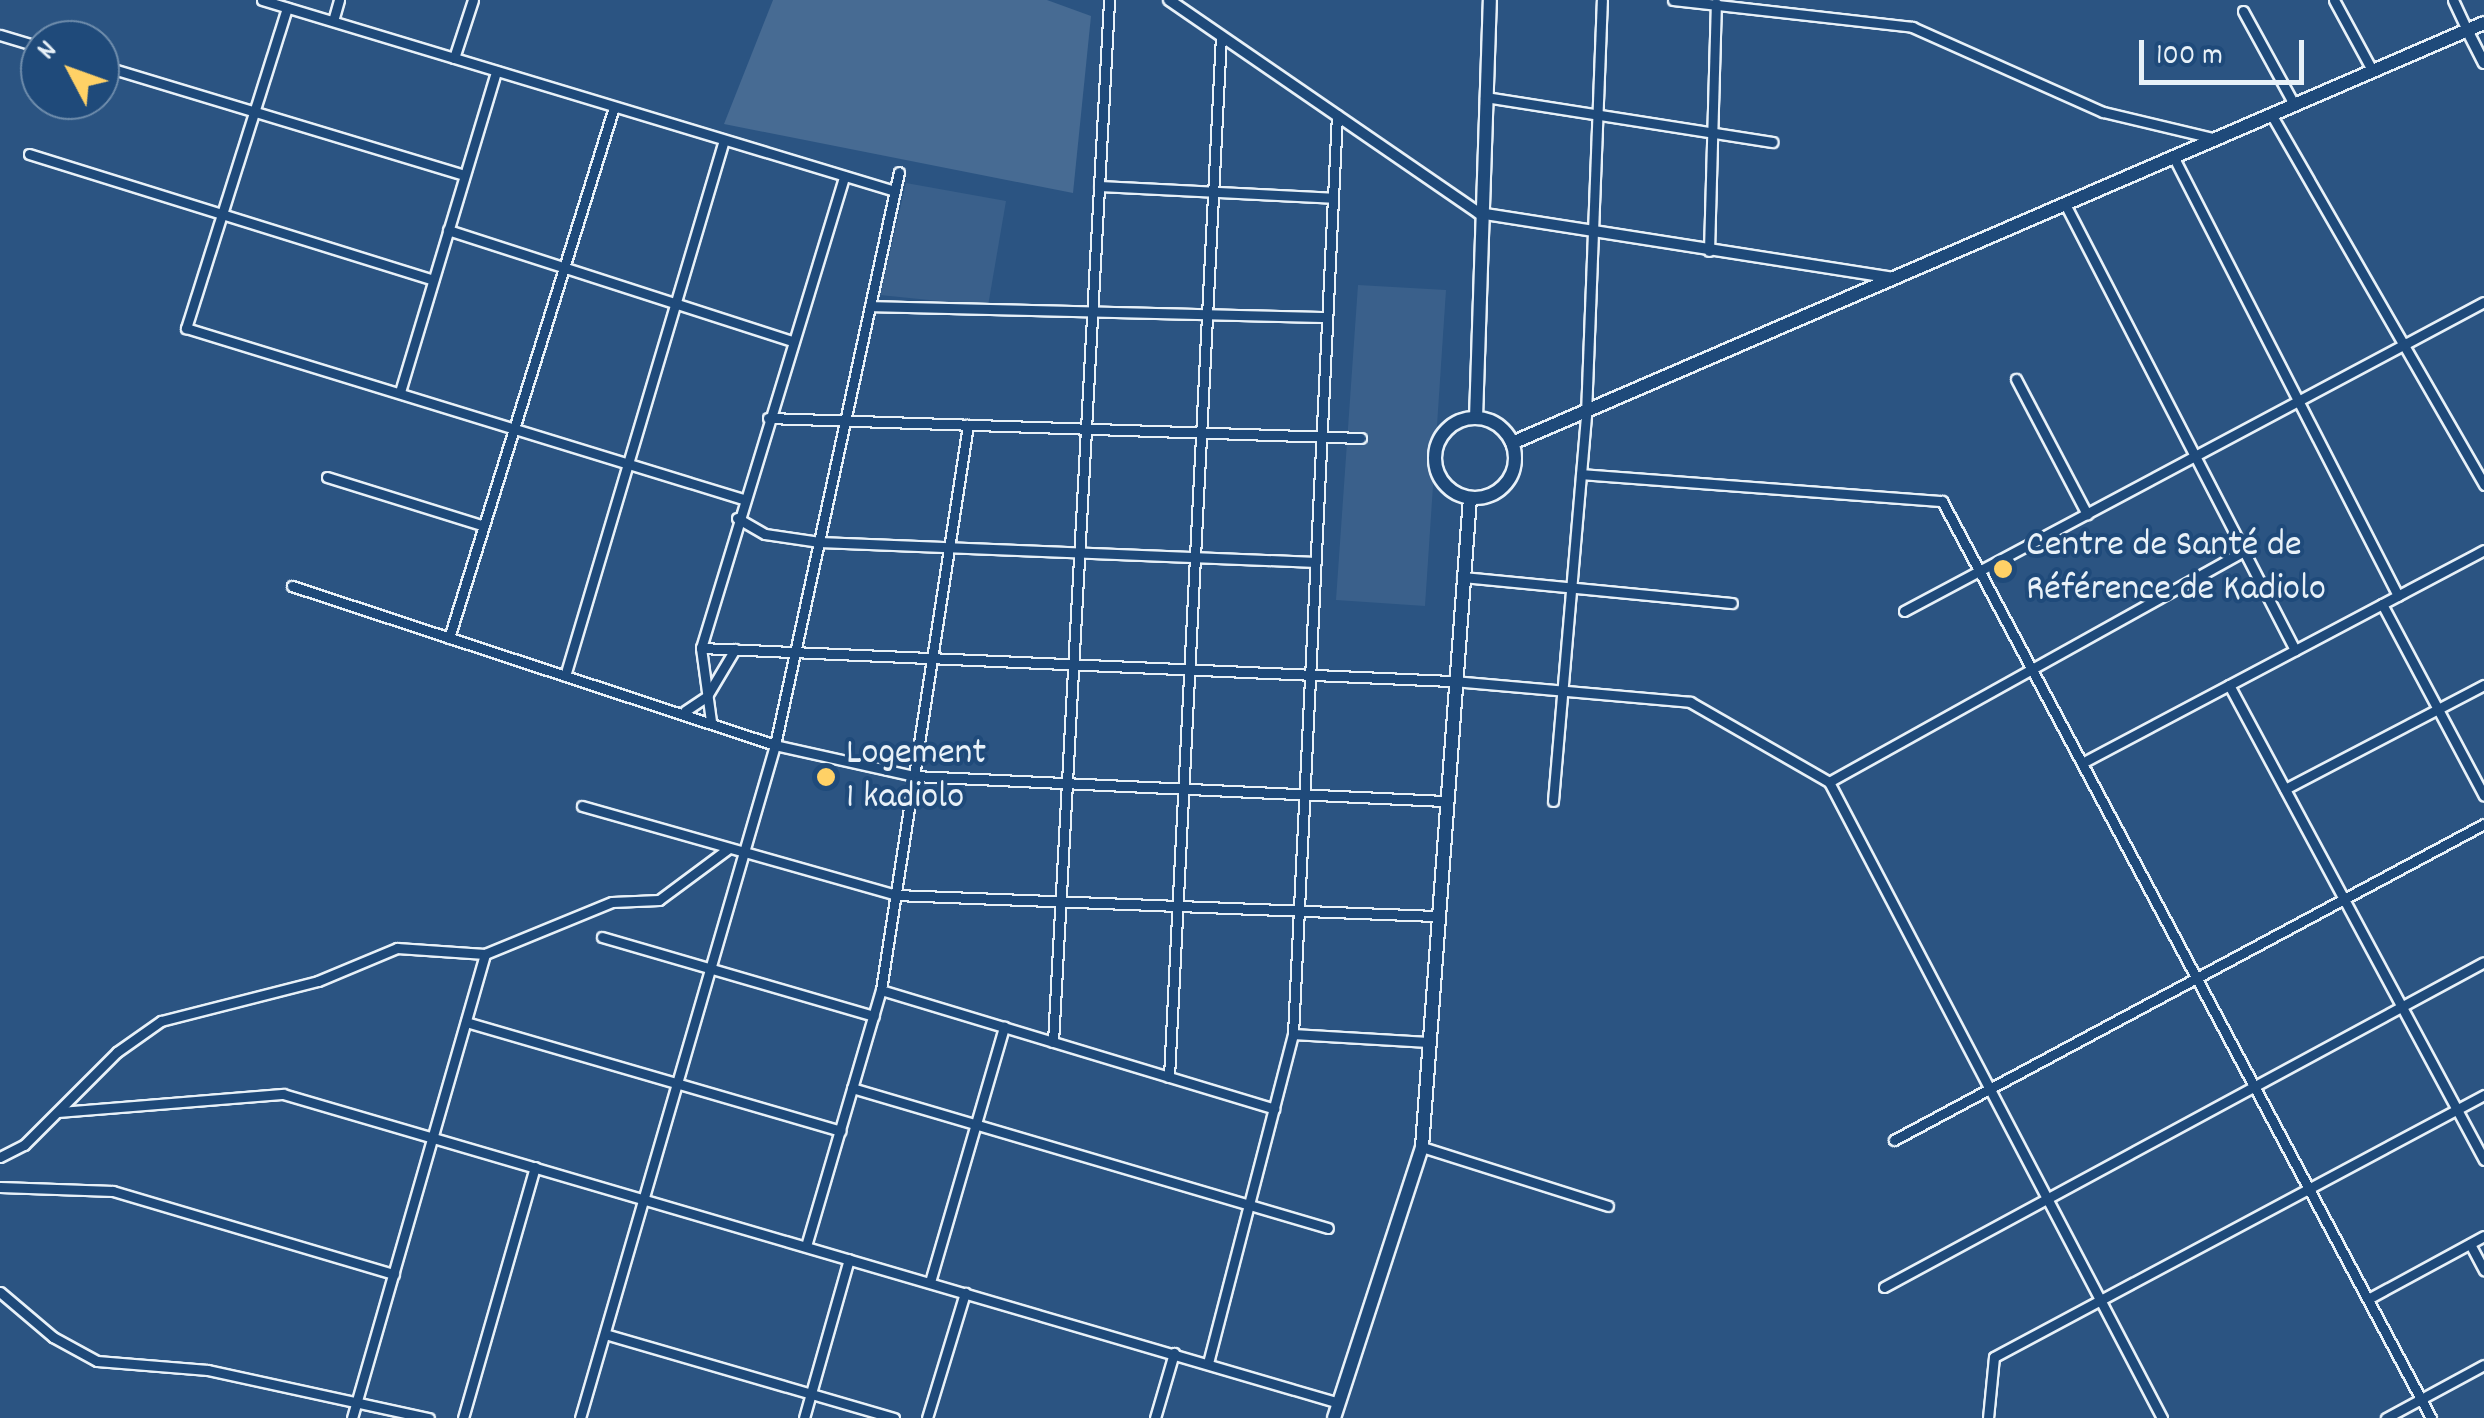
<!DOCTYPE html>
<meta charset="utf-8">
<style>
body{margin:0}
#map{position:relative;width:2484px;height:1418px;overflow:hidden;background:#2b5482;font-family:Dekko,sans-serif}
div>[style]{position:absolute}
.built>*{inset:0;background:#3a608b}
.green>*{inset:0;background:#476b93}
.roads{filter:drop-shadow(2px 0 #e8f1f8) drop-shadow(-2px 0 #e8f1f8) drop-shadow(0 2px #e8f1f8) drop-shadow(0 -2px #e8f1f8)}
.minor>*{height:9px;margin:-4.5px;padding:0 4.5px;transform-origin:4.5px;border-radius:4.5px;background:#1f4a7a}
.tertiary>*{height:10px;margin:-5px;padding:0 5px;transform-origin:5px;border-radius:5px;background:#1f4a7a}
.secondary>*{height:12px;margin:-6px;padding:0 6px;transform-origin:6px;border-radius:6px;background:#1f4a7a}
.secondary>.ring{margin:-6px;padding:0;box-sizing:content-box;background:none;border:12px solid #1f4a7a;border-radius:50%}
.dots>*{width:28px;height:28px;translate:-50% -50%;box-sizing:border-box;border:5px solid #1f4a7a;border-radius:50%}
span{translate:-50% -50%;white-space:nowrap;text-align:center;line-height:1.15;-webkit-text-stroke:8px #1f4a7a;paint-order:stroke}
.poi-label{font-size:38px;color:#e8f1f8}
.left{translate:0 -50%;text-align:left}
.north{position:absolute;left:20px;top:20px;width:100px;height:100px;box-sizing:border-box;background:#1f4a7a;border:2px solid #6f8dac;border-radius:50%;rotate:311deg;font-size:28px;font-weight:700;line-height:40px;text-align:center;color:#e8f1f8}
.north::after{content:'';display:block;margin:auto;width:35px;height:45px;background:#ffd166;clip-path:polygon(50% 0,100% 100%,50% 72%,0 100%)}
.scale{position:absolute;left:2139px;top:40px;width:165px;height:45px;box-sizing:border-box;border:5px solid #e8f1f8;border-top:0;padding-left:12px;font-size:30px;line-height:35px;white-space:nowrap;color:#e8f1f8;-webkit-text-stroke:8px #1f4a7a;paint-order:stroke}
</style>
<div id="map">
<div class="built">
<i style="clip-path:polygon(906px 183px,1006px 201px,988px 306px,880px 295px)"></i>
<i style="clip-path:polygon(1358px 285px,1446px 290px,1425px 606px,1336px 600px)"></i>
</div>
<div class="green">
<i style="clip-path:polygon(773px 0,1047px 0,1091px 16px,1073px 193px,724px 124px)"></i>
</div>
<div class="roads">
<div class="minor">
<i style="left:262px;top:0;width:661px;rotate:16.79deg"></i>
<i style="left:1673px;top:0;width:241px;rotate:6.4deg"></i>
<i style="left:1912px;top:27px;width:209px;rotate:24deg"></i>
<i style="left:2103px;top:112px;width:113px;rotate:13.3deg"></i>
<i style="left:2334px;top:0;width:80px;rotate:61.5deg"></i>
<i style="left:2453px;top:0;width:33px;rotate:65deg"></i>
<i style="left:287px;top:8px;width:336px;rotate:107.5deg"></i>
<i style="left:186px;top:328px;width:583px;rotate:17.07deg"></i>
<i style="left:2243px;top:11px;width:106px;rotate:61.3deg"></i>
<i style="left:333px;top:21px;width:22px;rotate:-74deg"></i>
<i style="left:0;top:35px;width:42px;rotate:16.7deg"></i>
<i style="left:454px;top:58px;width:61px;rotate:-71.9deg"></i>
<i style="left:100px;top:65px;width:380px;rotate:16.8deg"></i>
<i style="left:1485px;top:97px;width:291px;rotate:8.9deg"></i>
<i style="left:2271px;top:114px;width:428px;rotate:60.1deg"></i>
<i style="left:29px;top:154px;width:423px;rotate:17.3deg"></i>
<i style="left:2173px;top:156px;width:494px;rotate:62.9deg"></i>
<i style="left:1099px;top:186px;width:234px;rotate:2.9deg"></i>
<i style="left:2065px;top:204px;width:502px;rotate:62.72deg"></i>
<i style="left:448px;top:230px;width:361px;rotate:17.9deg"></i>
<i style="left:1709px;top:251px;width:248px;rotate:-88.4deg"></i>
<i style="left:870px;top:306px;width:457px;rotate:1.4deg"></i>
<i style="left:2016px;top:379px;width:153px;rotate:62.3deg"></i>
<i style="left:400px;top:392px;width:335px;rotate:-73.3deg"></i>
<i style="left:768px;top:418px;width:593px;rotate:1.93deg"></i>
<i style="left:1581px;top:474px;width:362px;rotate:4.3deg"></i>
<i style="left:1942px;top:501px;width:1039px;rotate:61.93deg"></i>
<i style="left:327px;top:477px;width:164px;rotate:17.3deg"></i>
<i style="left:737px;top:518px;width:32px;rotate:30deg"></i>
<i style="left:765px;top:534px;width:55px;rotate:8.4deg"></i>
<i style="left:819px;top:542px;width:497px;rotate:2.3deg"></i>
<i style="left:1462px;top:577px;width:271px;rotate:5.5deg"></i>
<i style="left:292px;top:586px;width:508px;rotate:18.22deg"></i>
<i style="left:775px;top:745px;width:142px;rotate:12.6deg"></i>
<i style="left:914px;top:776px;width:531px;rotate:2.7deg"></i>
<i style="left:2382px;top:604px;width:217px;rotate:62deg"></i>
<i style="left:1904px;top:611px;width:657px;rotate:-28.05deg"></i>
<i style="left:449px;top:638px;width:556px;rotate:-72.74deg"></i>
<i style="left:701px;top:648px;width:752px;rotate:2.52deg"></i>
<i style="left:1452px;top:681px;width:239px;rotate:5deg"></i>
<i style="left:1690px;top:702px;width:160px;rotate:29.9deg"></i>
<i style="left:1829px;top:782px;width:718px;rotate:62.36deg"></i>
<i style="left:565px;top:676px;width:559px;rotate:-73.48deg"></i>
<i style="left:2229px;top:685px;width:539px;rotate:61.77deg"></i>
<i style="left:685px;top:711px;width:27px;rotate:-34deg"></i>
<i style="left:707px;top:696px;width:55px;rotate:-59.2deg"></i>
<i style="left:711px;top:721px;width:74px;rotate:-97.8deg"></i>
<i style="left:701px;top:648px;width:493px;rotate:-73.1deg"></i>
<i style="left:2082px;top:763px;width:455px;rotate:-27.9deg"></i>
<i style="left:1829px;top:782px;width:475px;rotate:-29.1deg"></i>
<i style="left:2285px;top:789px;width:225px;rotate:-27.6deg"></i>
<i style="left:1553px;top:801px;width:388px;rotate:-85.1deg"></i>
<i style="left:1586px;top:414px;width:414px;rotate:-87.8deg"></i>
<i style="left:582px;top:806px;width:326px;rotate:15.8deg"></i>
<i style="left:896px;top:895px;width:540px;rotate:2.23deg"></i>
<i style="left:602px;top:937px;width:283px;rotate:16.2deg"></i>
<i style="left:881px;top:990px;width:411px;rotate:16.8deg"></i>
<i style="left:466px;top:1022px;width:390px;rotate:16.2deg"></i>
<i style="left:1293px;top:1034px;width:135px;rotate:3.4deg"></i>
<i style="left:1053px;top:1042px;width:1044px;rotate:-86.92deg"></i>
<i style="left:1169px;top:1077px;width:1042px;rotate:-87.14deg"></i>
<i style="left:852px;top:1088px;width:496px;rotate:16.4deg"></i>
<i style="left:59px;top:1112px;width:225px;rotate:-4.6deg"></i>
<i style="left:283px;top:1094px;width:1100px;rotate:16.31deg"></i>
<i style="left:1894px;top:1140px;width:669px;rotate:-28.17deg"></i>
<i style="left:1422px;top:1147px;width:195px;rotate:17.6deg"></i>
<i style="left:0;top:1157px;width:27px;rotate:-27deg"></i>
<i style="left:24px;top:1145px;width:132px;rotate:-45deg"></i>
<i style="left:117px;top:1052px;width:54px;rotate:-35.2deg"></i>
<i style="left:161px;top:1021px;width:162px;rotate:-14.3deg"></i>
<i style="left:318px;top:981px;width:86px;rotate:-22.7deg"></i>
<i style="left:397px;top:948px;width:88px;rotate:3.9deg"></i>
<i style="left:485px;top:954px;width:137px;rotate:-22.3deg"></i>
<i style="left:612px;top:902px;width:47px;rotate:-2.4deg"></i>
<i style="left:659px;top:900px;width:87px;rotate:-36.6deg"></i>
<i style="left:0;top:1187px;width:113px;rotate:2deg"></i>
<i style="left:113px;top:1191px;width:293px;rotate:16.5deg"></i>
<i style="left:2470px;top:1244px;width:30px;rotate:62deg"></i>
<i style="left:806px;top:1246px;width:267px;rotate:-73.7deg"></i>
<i style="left:881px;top:990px;width:572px;rotate:-81.25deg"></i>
<i style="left:930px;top:1282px;width:266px;rotate:-73.8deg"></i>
<i style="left:1884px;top:1287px;width:682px;rotate:-28.44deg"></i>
<i style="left:0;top:1292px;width:70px;rotate:40.3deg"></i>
<i style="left:53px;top:1337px;width:50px;rotate:28.6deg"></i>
<i style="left:97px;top:1361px;width:111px;rotate:4.6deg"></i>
<i style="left:208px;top:1370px;width:226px;rotate:12.3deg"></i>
<i style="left:2368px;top:1299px;width:132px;rotate:-28.5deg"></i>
<i style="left:605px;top:1334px;width:301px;rotate:16.2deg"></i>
<i style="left:1208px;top:1363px;width:340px;rotate:-75.5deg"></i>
<i style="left:1293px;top:1034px;width:920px;rotate:-87.26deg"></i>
<i style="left:352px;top:1418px;width:483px;rotate:-74deg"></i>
<i style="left:463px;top:1418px;width:261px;rotate:-74deg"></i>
<i style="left:580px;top:1418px;width:701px;rotate:-73.84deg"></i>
<i style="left:775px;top:745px;width:586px;rotate:-77.79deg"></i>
<i style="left:804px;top:1418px;width:165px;rotate:-74.2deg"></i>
<i style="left:927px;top:1418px;width:131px;rotate:-73.1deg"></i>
<i style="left:1155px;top:1418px;width:68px;rotate:-73.7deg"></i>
<i style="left:1988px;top:1418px;width:61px;rotate:-84.4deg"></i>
<i style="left:1994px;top:1357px;width:556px;rotate:-28.13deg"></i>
<i style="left:2386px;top:1418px;width:111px;rotate:-28.4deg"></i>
</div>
<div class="tertiary">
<i style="left:1169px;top:0;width:376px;rotate:34.5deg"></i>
<i style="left:1479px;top:213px;width:418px;rotate:8.9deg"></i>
<i style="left:2467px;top:30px;width:37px;rotate:63deg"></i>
</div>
<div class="secondary">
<i style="left:1476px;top:418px;width:418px;rotate:-88.1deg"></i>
<i class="ring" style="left:1435px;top:418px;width:68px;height:68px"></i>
<i style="left:1512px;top:443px;width:1059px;rotate:-23.37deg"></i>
<i style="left:1334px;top:1418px;width:285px;rotate:-72deg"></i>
<i style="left:1422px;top:1147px;width:651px;rotate:-85.77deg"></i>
</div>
</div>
<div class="dots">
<i style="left:2003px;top:569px;background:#ffd166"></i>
<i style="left:826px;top:777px;background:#ffd166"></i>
</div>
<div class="poi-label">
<span class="left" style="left:2026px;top:569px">Centre de Santé de<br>Référence de Kadiolo</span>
<span class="left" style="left:846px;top:777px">Logement<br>1 kadiolo</span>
</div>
<div class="north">N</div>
<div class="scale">100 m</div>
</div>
